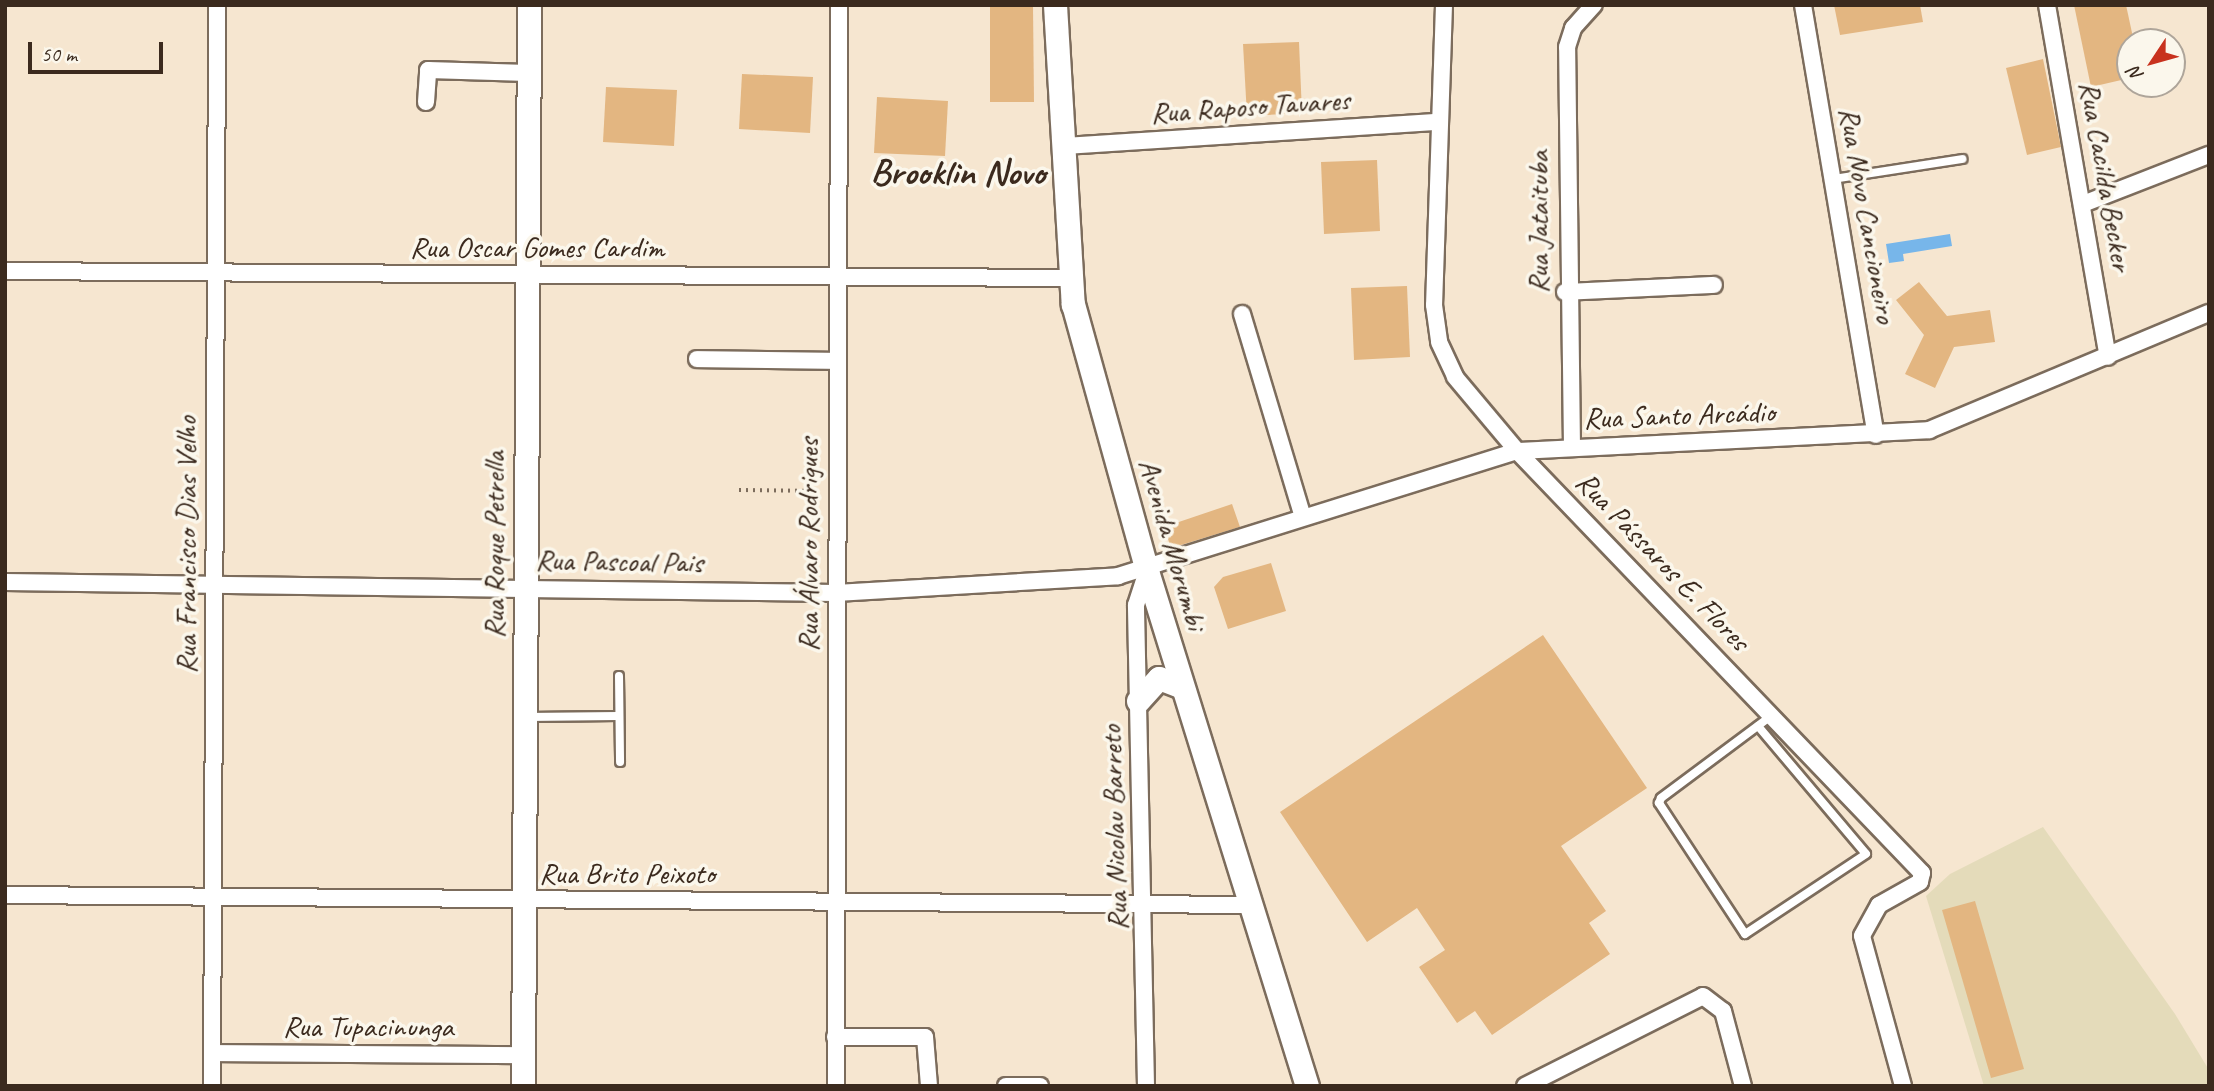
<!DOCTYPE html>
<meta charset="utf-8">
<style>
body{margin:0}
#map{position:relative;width:2214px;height:1091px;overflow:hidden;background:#f6e6d0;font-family:Caveat,sans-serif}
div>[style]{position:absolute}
.built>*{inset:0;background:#e4dbba}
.water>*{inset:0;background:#77b6ea}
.building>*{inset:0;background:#e3b681}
.path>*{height:3.5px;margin-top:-1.75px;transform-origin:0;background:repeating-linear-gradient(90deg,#7c6c5c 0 2px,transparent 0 7px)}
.roads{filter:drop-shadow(2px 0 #7c6c5c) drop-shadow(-2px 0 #7c6c5c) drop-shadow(0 2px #7c6c5c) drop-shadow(0 -2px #7c6c5c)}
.lane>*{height:8px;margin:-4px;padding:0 4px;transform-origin:4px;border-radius:4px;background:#fff}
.street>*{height:16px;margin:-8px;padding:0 8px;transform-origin:8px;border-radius:8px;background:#fff}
.secondary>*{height:23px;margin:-11.5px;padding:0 11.5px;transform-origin:11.5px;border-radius:11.5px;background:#fff}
span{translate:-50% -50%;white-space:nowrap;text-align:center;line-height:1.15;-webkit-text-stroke:7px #fbf7ec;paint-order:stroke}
.street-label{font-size:30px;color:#3b2a1e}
.district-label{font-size:37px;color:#3b2a1e;font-weight:700}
.frame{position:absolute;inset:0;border:7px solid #3b2a1e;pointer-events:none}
.north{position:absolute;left:2116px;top:28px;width:70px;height:70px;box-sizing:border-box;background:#fbf7ec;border:2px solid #aea59a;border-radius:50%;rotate:234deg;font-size:19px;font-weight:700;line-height:28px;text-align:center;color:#3b2a1e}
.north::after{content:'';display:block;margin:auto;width:24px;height:32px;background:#c8321e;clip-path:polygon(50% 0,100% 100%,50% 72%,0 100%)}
.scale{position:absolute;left:28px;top:42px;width:135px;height:32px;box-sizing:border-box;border:4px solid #3b2a1e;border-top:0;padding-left:9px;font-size:21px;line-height:24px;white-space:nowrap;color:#3b2a1e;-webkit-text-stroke:5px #fbf7ec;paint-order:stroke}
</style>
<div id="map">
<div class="built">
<i style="clip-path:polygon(2043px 827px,2175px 1014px,2209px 1070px,2209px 1086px,1984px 1086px,1926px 896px,1950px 874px)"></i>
</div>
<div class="water">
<i style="clip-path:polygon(1950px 234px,1952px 246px,1903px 254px,1904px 261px,1889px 263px,1886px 244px)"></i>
</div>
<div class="building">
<i style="clip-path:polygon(990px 5px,1033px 5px,1034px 102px,990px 102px)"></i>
<i style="clip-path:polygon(1834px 5px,1920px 5px,1923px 22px,1840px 35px)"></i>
<i style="clip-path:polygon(2074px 5px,2126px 5px,2134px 42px,2130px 78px,2091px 87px)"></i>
<i style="clip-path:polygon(1299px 42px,1302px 113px,1247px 116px,1243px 44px)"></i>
<i style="clip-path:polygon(2043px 59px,2061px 147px,2027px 155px,2006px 68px)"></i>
<i style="clip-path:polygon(742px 74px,813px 77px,810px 133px,739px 129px)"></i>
<i style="clip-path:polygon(606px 87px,677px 90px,674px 146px,603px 142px)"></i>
<i style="clip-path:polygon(877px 97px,948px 101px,945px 156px,874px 153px)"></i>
<i style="clip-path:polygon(1377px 160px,1380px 231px,1324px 234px,1321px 162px)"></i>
<i style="clip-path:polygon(1919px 282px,1947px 316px,1990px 310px,1995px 342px,1954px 347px,1935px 388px,1905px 374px,1924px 335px,1896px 300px)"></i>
<i style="clip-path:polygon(1407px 286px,1410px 357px,1354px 360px,1351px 288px)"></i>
<i style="clip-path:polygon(1232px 504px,1240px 527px,1171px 548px,1164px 527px)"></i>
<i style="clip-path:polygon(1271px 563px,1286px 611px,1228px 629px,1214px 587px,1223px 577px)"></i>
<i style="clip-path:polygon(1543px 635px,1647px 788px,1561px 846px,1606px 911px,1589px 923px,1610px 954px,1492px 1035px,1475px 1011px,1457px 1023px,1419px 967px,1445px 950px,1417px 908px,1367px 942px,1280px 812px)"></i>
<i style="clip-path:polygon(1975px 901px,2024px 1069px,1991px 1078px,1942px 910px)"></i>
</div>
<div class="path">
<i style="left:739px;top:490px;width:82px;rotate:0.7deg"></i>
</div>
<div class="roads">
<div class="lane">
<i style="left:1833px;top:179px;width:131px;rotate:-8.8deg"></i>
<i style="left:619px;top:676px;width:86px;rotate:89.3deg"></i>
<i style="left:527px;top:717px;width:91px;rotate:-0.6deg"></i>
<i style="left:1758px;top:726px;width:167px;rotate:49.8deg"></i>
<i style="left:1866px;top:854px;width:145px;rotate:146.5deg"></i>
<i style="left:1745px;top:934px;width:157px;rotate:-123.3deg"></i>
<i style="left:1659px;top:803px;width:5px;rotate:-68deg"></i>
<i style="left:1661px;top:798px;width:137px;rotate:-36.7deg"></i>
</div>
<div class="street">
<i style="left:1444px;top:5px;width:300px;rotate:91.9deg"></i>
<i style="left:1434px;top:305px;width:37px;rotate:82deg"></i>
<i style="left:1439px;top:342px;width:38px;rotate:65deg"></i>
<i style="left:1455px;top:377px;width:97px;rotate:50deg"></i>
<i style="left:1517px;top:451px;width:585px;rotate:46.18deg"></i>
<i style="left:1922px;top:873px;width:9px;rotate:103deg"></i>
<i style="left:1920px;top:882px;width:47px;rotate:150.7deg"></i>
<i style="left:1879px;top:905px;width:35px;rotate:119deg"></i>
<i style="left:1862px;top:936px;width:156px;rotate:74.7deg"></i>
<i style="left:1803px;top:5px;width:436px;rotate:80.4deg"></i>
<i style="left:2047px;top:5px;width:357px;rotate:80.2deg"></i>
<i style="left:426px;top:102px;width:32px;rotate:-86deg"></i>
<i style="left:428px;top:70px;width:100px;rotate:1.7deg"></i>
<i style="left:1065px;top:146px;width:374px;rotate:-3.7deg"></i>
<i style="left:2083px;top:204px;width:135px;rotate:-21.3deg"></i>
<i style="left:5px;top:271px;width:1063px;rotate:0.38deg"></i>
<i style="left:1565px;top:292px;width:149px;rotate:-2.7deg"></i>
<i style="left:1242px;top:314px;width:212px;rotate:73.3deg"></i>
<i style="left:697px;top:359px;width:140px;rotate:0.8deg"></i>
<i style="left:1572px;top:447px;width:400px;rotate:-90.7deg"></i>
<i style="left:1567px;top:47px;width:20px;rotate:-72deg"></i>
<i style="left:1573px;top:28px;width:31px;rotate:-48deg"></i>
<i style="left:5px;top:582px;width:831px;rotate:0.76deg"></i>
<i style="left:836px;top:593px;width:283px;rotate:-3.4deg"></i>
<i style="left:1118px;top:576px;width:418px;rotate:-17.4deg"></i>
<i style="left:1517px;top:451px;width:413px;rotate:-2.9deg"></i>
<i style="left:1929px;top:430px;width:303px;rotate:-22.7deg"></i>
<i style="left:5px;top:895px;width:1244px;rotate:0.46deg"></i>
<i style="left:835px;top:1037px;width:90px"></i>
<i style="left:925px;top:1037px;width:49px;rotate:85.3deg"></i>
<i style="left:213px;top:1053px;width:310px;rotate:0.4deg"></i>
<i style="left:212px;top:1086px;width:1081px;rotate:-89.73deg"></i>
<i style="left:836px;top:1086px;width:1081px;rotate:-89.84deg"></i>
<i style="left:1006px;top:1086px;width:34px"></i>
<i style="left:1146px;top:1086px;width:481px;rotate:-91.2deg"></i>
<i style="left:1136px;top:605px;width:36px;rotate:-72deg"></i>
<i style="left:1525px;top:1086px;width:199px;rotate:-26.8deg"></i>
<i style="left:1703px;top:996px;width:25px;rotate:37deg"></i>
<i style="left:1723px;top:1011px;width:78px;rotate:75.1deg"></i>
</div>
<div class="secondary">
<i style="left:1055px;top:5px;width:300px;rotate:86.6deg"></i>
<i style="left:1073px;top:304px;width:277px;rotate:74.5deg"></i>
<i style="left:1147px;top:571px;width:539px;rotate:72.74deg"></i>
<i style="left:1138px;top:701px;width:31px;rotate:-48deg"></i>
<i style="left:1159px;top:678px;width:25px;rotate:21deg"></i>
<i style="left:523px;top:1086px;width:1081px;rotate:-89.68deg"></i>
</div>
</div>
<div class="street-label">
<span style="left:1250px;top:106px;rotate:-4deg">Rua Raposo Tavares</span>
<span style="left:2106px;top:176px;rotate:80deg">Rua Cacilda Becker</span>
<span style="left:1868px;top:215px;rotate:80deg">Rua Novo Cancioneiro</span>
<span style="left:1538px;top:222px;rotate:-90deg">Rua Jataituba</span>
<span style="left:537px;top:247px">Rua Oscar Gomes Cardim</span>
<span style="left:1679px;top:415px;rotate:-2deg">Rua Santo Arcádio</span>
<span style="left:1173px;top:544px;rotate:74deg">Avenida Morumbi</span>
<span style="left:186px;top:545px;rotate:-90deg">Rua Francisco Dias Velho</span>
<span style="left:494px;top:545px;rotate:-90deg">Rua Roque Petrella</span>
<span style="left:808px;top:545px;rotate:-90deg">Rua Álvaro Rodrigues</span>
<span style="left:619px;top:561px;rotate:1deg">Rua Pascoal Pais</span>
<span style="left:1663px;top:561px;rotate:46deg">Rua Pássaros E. Flores</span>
<span style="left:1114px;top:828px;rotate:-92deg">Rua Nicolau Barreto</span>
<span style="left:627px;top:873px">Rua Brito Peixoto</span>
<span style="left:368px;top:1026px">Rua Tupacinunga</span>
</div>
<div class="district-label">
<span style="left:958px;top:172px">Brooklin Novo</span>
</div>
<div class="frame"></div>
<div class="north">N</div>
<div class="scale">50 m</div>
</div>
